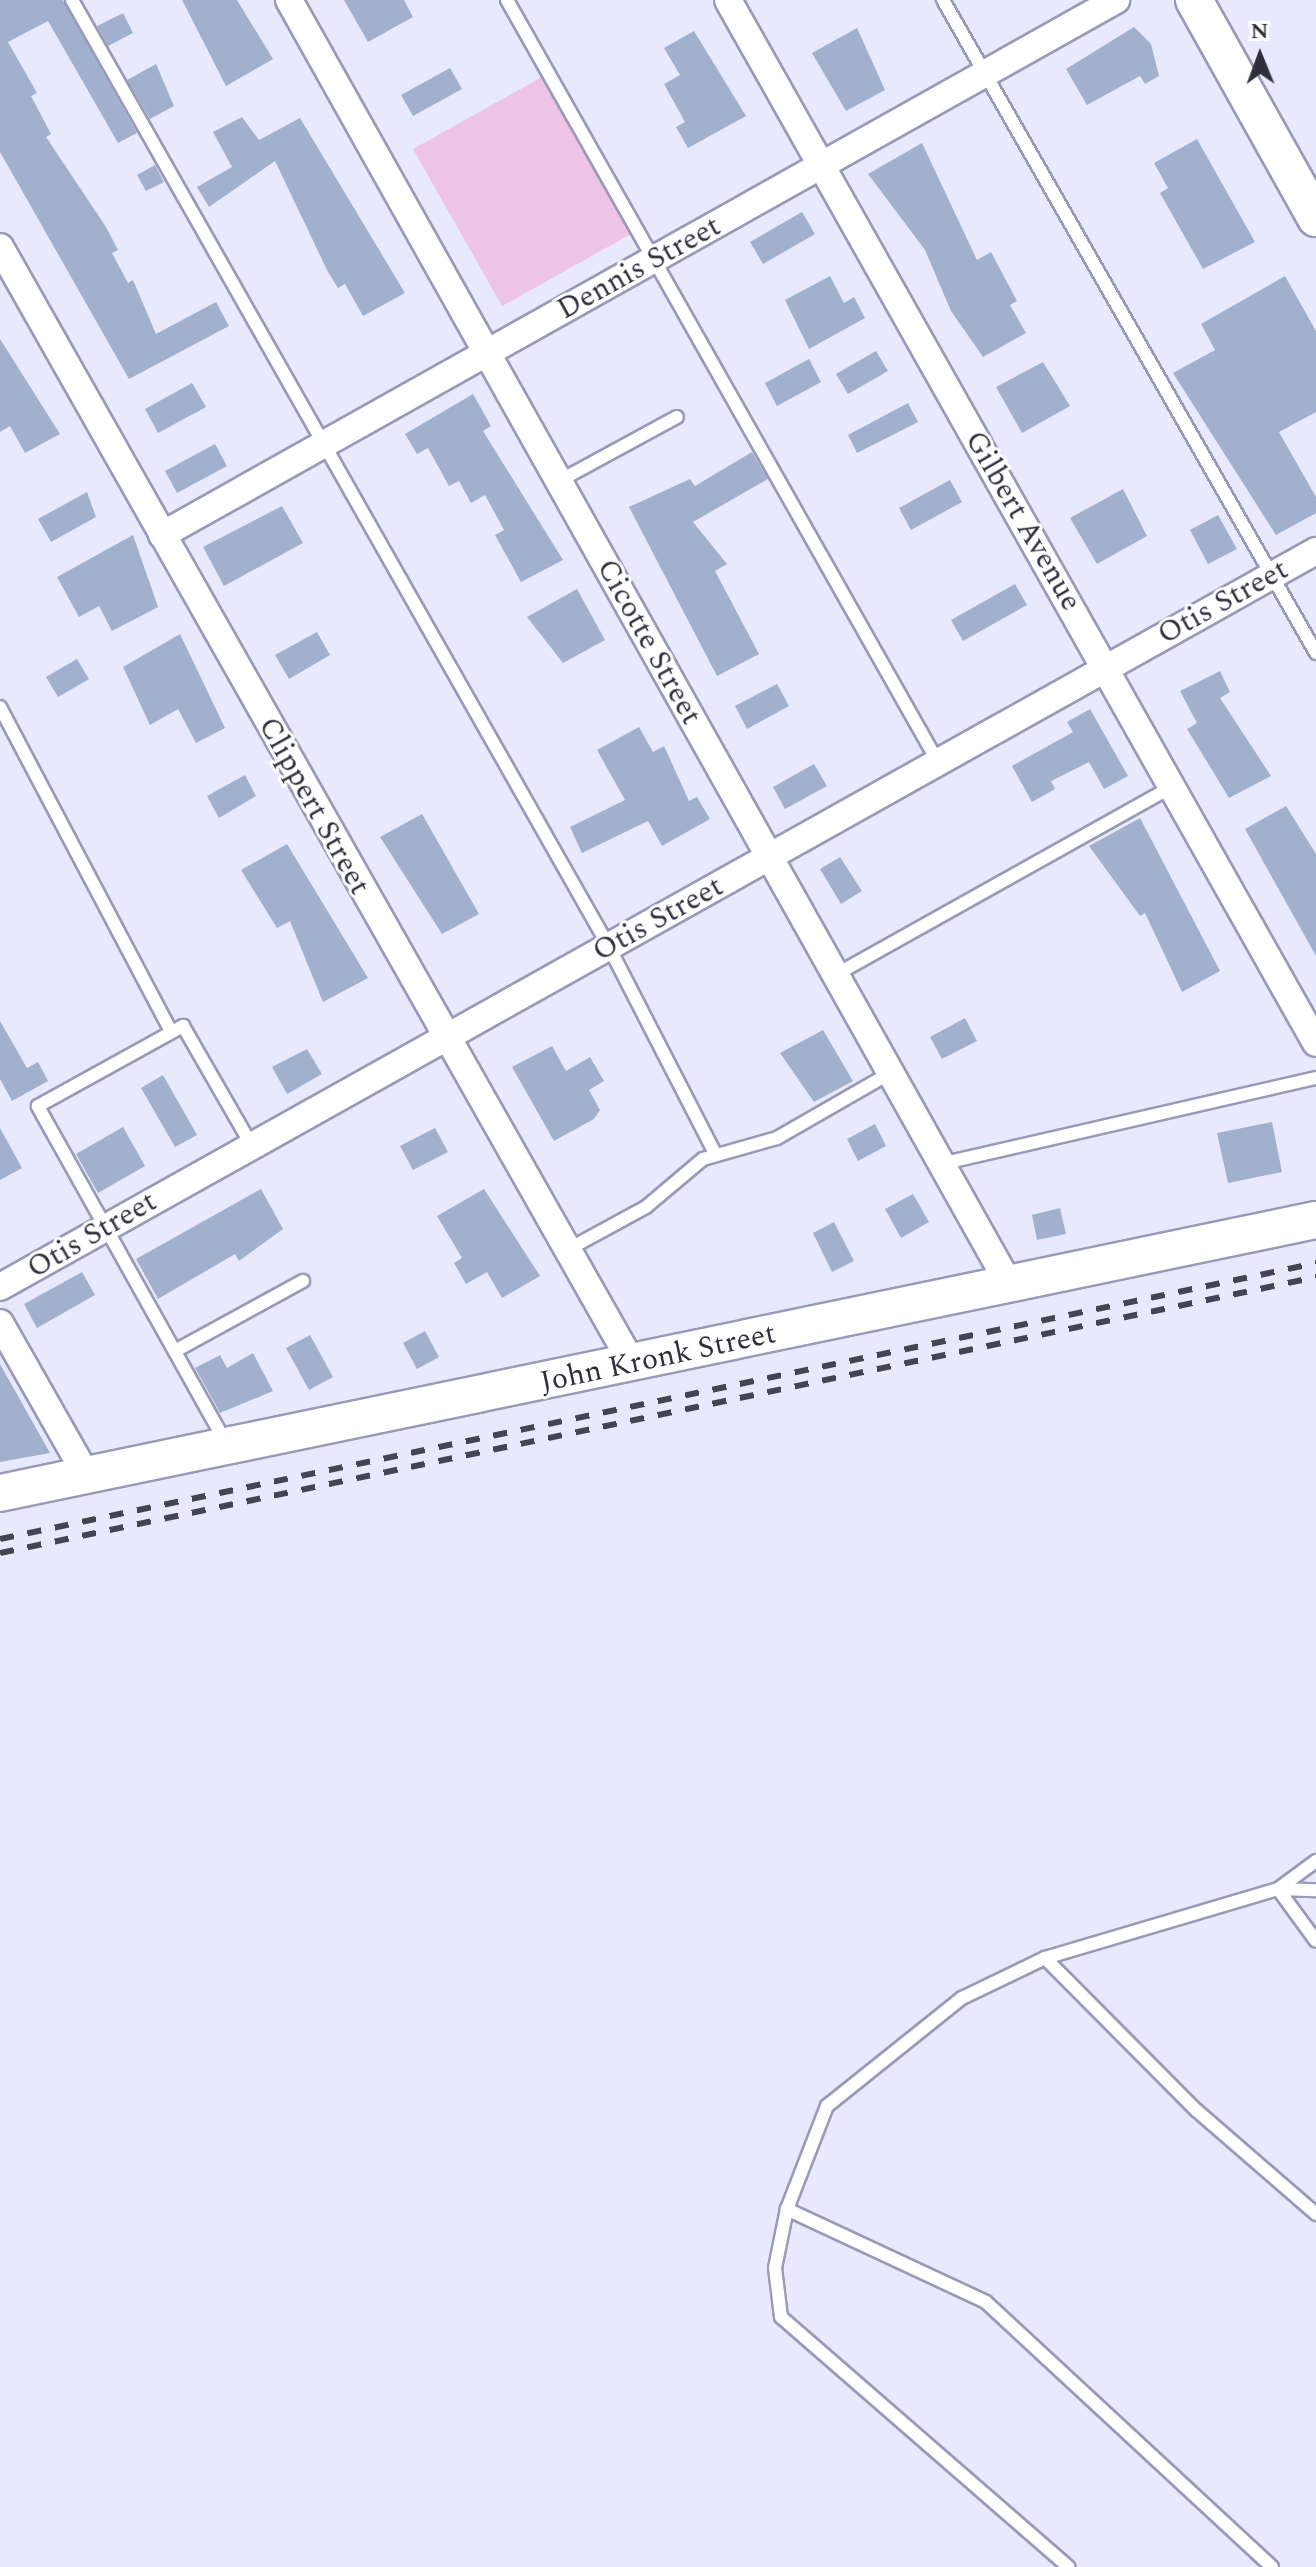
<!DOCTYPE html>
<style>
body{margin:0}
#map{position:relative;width:1316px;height:2567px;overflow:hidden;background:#e9e9fd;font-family:Spectral,serif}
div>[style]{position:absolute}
.green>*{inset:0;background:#edc4e5}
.building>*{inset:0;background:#a1b1cd}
.roads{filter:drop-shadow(2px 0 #9999b8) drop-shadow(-2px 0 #9999b8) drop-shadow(0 2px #9999b8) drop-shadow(0 -2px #9999b8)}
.lane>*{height:12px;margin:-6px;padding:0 6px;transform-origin:6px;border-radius:6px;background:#fff}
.street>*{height:26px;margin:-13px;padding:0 13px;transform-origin:13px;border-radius:13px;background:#fff}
.secondary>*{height:36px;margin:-18px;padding:0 18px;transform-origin:18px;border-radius:18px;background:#fff}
.rail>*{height:6px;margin-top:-3px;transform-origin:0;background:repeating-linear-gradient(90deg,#454452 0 14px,transparent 0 28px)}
span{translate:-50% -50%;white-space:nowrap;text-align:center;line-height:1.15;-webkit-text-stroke:6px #fff;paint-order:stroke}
.street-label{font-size:30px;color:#302f3c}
.north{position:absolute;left:1220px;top:16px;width:80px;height:80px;-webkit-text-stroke:6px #fff;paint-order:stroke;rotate:359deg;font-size:22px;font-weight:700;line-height:32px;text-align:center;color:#302f3c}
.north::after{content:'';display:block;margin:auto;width:28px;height:36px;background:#302f3c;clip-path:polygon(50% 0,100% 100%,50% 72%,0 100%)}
</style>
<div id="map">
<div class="green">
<i style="clip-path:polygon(542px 77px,631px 234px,502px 306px,413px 149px)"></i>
</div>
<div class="building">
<i style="clip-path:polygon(0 0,63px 0,137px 133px,118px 143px,48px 21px,8px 42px,37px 93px,31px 96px,51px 134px,46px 137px,106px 227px,118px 250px,112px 253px,128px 283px,133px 280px,156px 334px,216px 302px,229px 326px,129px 379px,0 152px)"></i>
<i style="clip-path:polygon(182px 0,237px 0,273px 59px,226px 86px)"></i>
<i style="clip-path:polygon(344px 0,404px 0,413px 17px,368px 42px)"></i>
<i style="clip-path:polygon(123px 13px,133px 33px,108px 46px,97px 26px)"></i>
<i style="clip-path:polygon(1134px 27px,1151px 44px,1159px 76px,1145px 84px,1140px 76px,1087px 105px,1066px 69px)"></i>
<i style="clip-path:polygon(857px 28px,885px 90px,846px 111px,812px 53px)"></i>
<i style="clip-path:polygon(694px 31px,746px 116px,688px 148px,676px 127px,685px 122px,664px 84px,680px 75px,664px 48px)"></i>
<i style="clip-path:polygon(156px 64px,174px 106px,150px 119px,127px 80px)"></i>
<i style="clip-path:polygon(450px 68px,462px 89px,413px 116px,401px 95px)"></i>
<i style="clip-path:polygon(242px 117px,259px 140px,300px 118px,405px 293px,363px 316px,345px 284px,338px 288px,328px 272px,275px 161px,209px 207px,197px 187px,232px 167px,213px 132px)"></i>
<i style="clip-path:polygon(1197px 139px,1255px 242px,1203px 269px,1160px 193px,1168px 188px,1154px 163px)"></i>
<i style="clip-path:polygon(922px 143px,977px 260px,991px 252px,1017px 301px,1010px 305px,1026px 333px,983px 357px,951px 311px,925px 250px,868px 174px)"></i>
<i style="clip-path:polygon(155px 165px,164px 182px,146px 191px,137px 175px)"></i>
<i style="clip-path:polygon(802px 212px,815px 234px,763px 264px,750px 242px)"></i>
<i style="clip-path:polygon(830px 276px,844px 303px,854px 297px,865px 318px,809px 349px,785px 300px)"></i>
<i style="clip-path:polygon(1285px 276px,1316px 331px,1316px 412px,1279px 432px,1316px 497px,1316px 513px,1276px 535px,1173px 373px,1215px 350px,1201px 324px)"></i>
<i style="clip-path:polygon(0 339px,60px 434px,25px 453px,10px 426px,0 432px)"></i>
<i style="clip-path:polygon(876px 351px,888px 371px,848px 394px,836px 374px)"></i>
<i style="clip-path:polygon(809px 359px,821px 382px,777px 406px,765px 383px)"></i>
<i style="clip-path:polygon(1043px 362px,1070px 406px,1022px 433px,996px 387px)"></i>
<i style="clip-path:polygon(192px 383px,206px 407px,158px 433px,145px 409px)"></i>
<i style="clip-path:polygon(473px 394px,491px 426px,483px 431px,563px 560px,521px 582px,495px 535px,504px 530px,485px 495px,471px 503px,459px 481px,449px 486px,428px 448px,417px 454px,405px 434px)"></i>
<i style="clip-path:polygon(908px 403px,918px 422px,857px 453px,848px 435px)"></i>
<i style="clip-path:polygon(215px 444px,227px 466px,177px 493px,165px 471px)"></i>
<i style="clip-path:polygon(752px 452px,768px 479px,693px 522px,727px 564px,715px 571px,759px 654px,717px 676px,629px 507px,690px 479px,695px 486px)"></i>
<i style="clip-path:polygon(950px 480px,962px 502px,911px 530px,899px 508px)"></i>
<i style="clip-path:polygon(1123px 489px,1147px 536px,1097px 564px,1070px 518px)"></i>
<i style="clip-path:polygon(87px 492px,96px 517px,51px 542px,38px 519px)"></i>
<i style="clip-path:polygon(282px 506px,303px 543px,224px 586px,203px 547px)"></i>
<i style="clip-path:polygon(1218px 515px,1237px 549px,1208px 564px,1190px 530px)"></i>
<i style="clip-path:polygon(133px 535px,158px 607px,112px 631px,99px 606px,79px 617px,57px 577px)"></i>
<i style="clip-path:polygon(1015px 584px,1027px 605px,963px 641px,951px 620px)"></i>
<i style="clip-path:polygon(577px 589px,605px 640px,563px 663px,527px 617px)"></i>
<i style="clip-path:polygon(317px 632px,330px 655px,289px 679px,275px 655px)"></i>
<i style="clip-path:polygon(180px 634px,225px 728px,196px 743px,178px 709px,150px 725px,123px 667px)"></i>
<i style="clip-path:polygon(77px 659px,89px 679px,58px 697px,46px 677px)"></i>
<i style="clip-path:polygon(1220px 671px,1230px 692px,1220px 698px,1271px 776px,1229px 798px,1187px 729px,1197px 723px,1180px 691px)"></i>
<i style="clip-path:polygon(777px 684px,789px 706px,747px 729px,735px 706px)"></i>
<i style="clip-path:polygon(1090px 709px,1128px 776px,1104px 789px,1089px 762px,1051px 781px,1055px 789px,1032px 802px,1012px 766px,1073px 732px,1067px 722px)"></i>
<i style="clip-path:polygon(639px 727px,653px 752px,664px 746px,689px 801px,697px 797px,710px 819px,662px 846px,648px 821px,582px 853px,570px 827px,625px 800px,597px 750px)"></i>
<i style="clip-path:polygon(814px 764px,827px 786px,785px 809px,773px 787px)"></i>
<i style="clip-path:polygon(245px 775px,256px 796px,219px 818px,207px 796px)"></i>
<i style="clip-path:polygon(1286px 806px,1316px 854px,1316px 956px,1245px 829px)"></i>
<i style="clip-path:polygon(422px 814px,479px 914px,442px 934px,380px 837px)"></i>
<i style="clip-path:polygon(1140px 818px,1220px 971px,1182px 992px,1145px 913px,1140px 916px,1089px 846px)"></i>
<i style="clip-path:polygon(287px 844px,368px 978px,323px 1002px,290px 921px,277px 928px,241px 870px)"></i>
<i style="clip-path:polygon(840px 857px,862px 891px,841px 904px,820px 869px)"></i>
<i style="clip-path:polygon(965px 1018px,977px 1041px,942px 1059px,930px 1037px)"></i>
<i style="clip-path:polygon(0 1021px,27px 1068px,38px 1062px,48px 1081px,12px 1101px,0 1079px)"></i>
<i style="clip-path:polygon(823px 1030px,853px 1081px,814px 1102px,780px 1053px)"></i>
<i style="clip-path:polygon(552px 1046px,566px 1071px,590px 1057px,604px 1081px,589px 1090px,600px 1110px,594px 1119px,554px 1141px,512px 1067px)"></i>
<i style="clip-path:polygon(307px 1049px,322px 1074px,287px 1094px,272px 1067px)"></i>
<i style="clip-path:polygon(163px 1075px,197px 1135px,175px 1147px,141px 1088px)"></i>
<i style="clip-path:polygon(1272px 1122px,1282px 1172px,1228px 1183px,1217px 1133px)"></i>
<i style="clip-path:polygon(875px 1124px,886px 1146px,858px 1161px,847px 1139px)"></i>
<i style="clip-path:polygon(123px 1127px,145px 1166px,98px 1193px,76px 1154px)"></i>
<i style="clip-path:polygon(0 1128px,22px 1168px,0 1180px)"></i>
<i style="clip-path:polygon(435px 1128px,448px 1152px,413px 1170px,400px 1146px)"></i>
<i style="clip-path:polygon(261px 1189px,283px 1229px,239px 1261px,235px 1254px,158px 1299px,136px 1259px)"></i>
<i style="clip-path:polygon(484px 1189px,540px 1276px,502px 1298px,487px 1272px,466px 1284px,454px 1263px,462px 1258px,437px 1216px)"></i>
<i style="clip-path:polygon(913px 1194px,929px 1222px,901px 1238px,885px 1209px)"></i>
<i style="clip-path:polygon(1060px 1208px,1066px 1234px,1037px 1240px,1032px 1215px)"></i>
<i style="clip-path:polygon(834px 1222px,854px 1261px,832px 1272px,813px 1233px)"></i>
<i style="clip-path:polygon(82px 1272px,95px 1295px,37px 1328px,24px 1304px)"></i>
<i style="clip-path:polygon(425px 1331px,439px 1357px,417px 1369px,403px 1343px)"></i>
<i style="clip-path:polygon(310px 1335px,333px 1377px,309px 1390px,286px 1348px)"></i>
<i style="clip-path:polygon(253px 1353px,273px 1391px,220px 1413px,195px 1368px,220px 1355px,227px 1368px)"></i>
<i style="clip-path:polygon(0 1364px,50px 1453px,0 1462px)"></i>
</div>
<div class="roads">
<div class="lane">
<i style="left:72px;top:0;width:1089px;rotate:60.44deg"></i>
<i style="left:609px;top:947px;width:232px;rotate:62.8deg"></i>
<i style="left:507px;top:0;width:875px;rotate:60.51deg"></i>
<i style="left:943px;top:0;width:752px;rotate:60.26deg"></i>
<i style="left:559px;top:481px;width:134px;rotate:-28.5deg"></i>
<i style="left:0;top:707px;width:367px;rotate:62.2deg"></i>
<i style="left:835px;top:975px;width:385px;rotate:-29.2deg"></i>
<i style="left:940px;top:1164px;width:386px;rotate:-12.9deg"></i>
<i style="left:567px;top:1250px;width:90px;rotate:-28.6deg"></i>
<i style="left:646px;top:1207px;width:75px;rotate:-40.1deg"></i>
<i style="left:703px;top:1159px;width:77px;rotate:-15.8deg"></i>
<i style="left:777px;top:1138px;width:130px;rotate:-29.9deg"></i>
<i style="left:175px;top:1351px;width:146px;rotate:-28.7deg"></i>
<i style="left:226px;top:1443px;width:386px;rotate:-119.2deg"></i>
<i style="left:38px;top:1106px;width:166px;rotate:-28.9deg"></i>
<i style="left:183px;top:1026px;width:138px;rotate:60.1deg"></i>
<i style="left:1278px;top:1889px;width:64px;rotate:53.8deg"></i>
<i style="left:1278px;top:1889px;width:47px;rotate:-36.4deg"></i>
<i style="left:1045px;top:1958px;width:214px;rotate:45.2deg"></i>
<i style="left:1196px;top:2110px;width:159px;rotate:40.9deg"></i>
<i style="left:787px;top:2209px;width:60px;rotate:101.5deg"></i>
<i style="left:775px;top:2268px;width:49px;rotate:83deg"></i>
<i style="left:781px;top:2317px;width:381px;rotate:41deg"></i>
<i style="left:1272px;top:2567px;width:390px;rotate:-137.2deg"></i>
<i style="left:986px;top:2302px;width:220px;rotate:-155deg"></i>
<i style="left:787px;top:2209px;width:110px;rotate:-68.8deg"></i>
<i style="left:827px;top:2106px;width:173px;rotate:-38.7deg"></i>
<i style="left:962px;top:1998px;width:92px;rotate:-25.7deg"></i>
<i style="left:1045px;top:1958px;width:243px;rotate:-16.5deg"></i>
<i style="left:1278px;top:1889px;width:38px;rotate:2deg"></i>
</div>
<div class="street">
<i style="left:289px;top:0;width:1472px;rotate:60.72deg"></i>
<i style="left:728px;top:0;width:1197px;rotate:60.59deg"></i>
<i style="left:0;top:247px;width:1283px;rotate:60.48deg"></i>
<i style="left:162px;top:535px;width:1094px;rotate:-29.28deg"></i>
<i style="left:0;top:1287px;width:1508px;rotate:-29.22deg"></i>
<i style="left:0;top:1323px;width:178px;rotate:60.4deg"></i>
</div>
<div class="secondary">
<i style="left:1194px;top:0;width:250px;rotate:60.8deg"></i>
<i style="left:0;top:1493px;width:1344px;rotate:-11.72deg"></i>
</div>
</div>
<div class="rail">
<i style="left:0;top:1539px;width:1345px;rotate:-11.84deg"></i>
<i style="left:0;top:1553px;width:1345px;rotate:-11.84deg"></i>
</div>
<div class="street-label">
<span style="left:639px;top:268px;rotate:-29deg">Dennis Street</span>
<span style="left:1023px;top:521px;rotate:60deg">Gilbert Avenue</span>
<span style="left:1223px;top:602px;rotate:-29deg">Otis Street</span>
<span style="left:649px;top:642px;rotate:61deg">Cicotte Street</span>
<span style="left:314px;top:806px;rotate:61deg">Clippert Street</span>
<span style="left:658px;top:919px;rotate:-29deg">Otis Street</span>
<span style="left:92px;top:1235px;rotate:-30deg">Otis Street</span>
<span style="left:658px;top:1358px;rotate:-12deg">John Kronk Street</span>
</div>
<div class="north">N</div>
</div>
